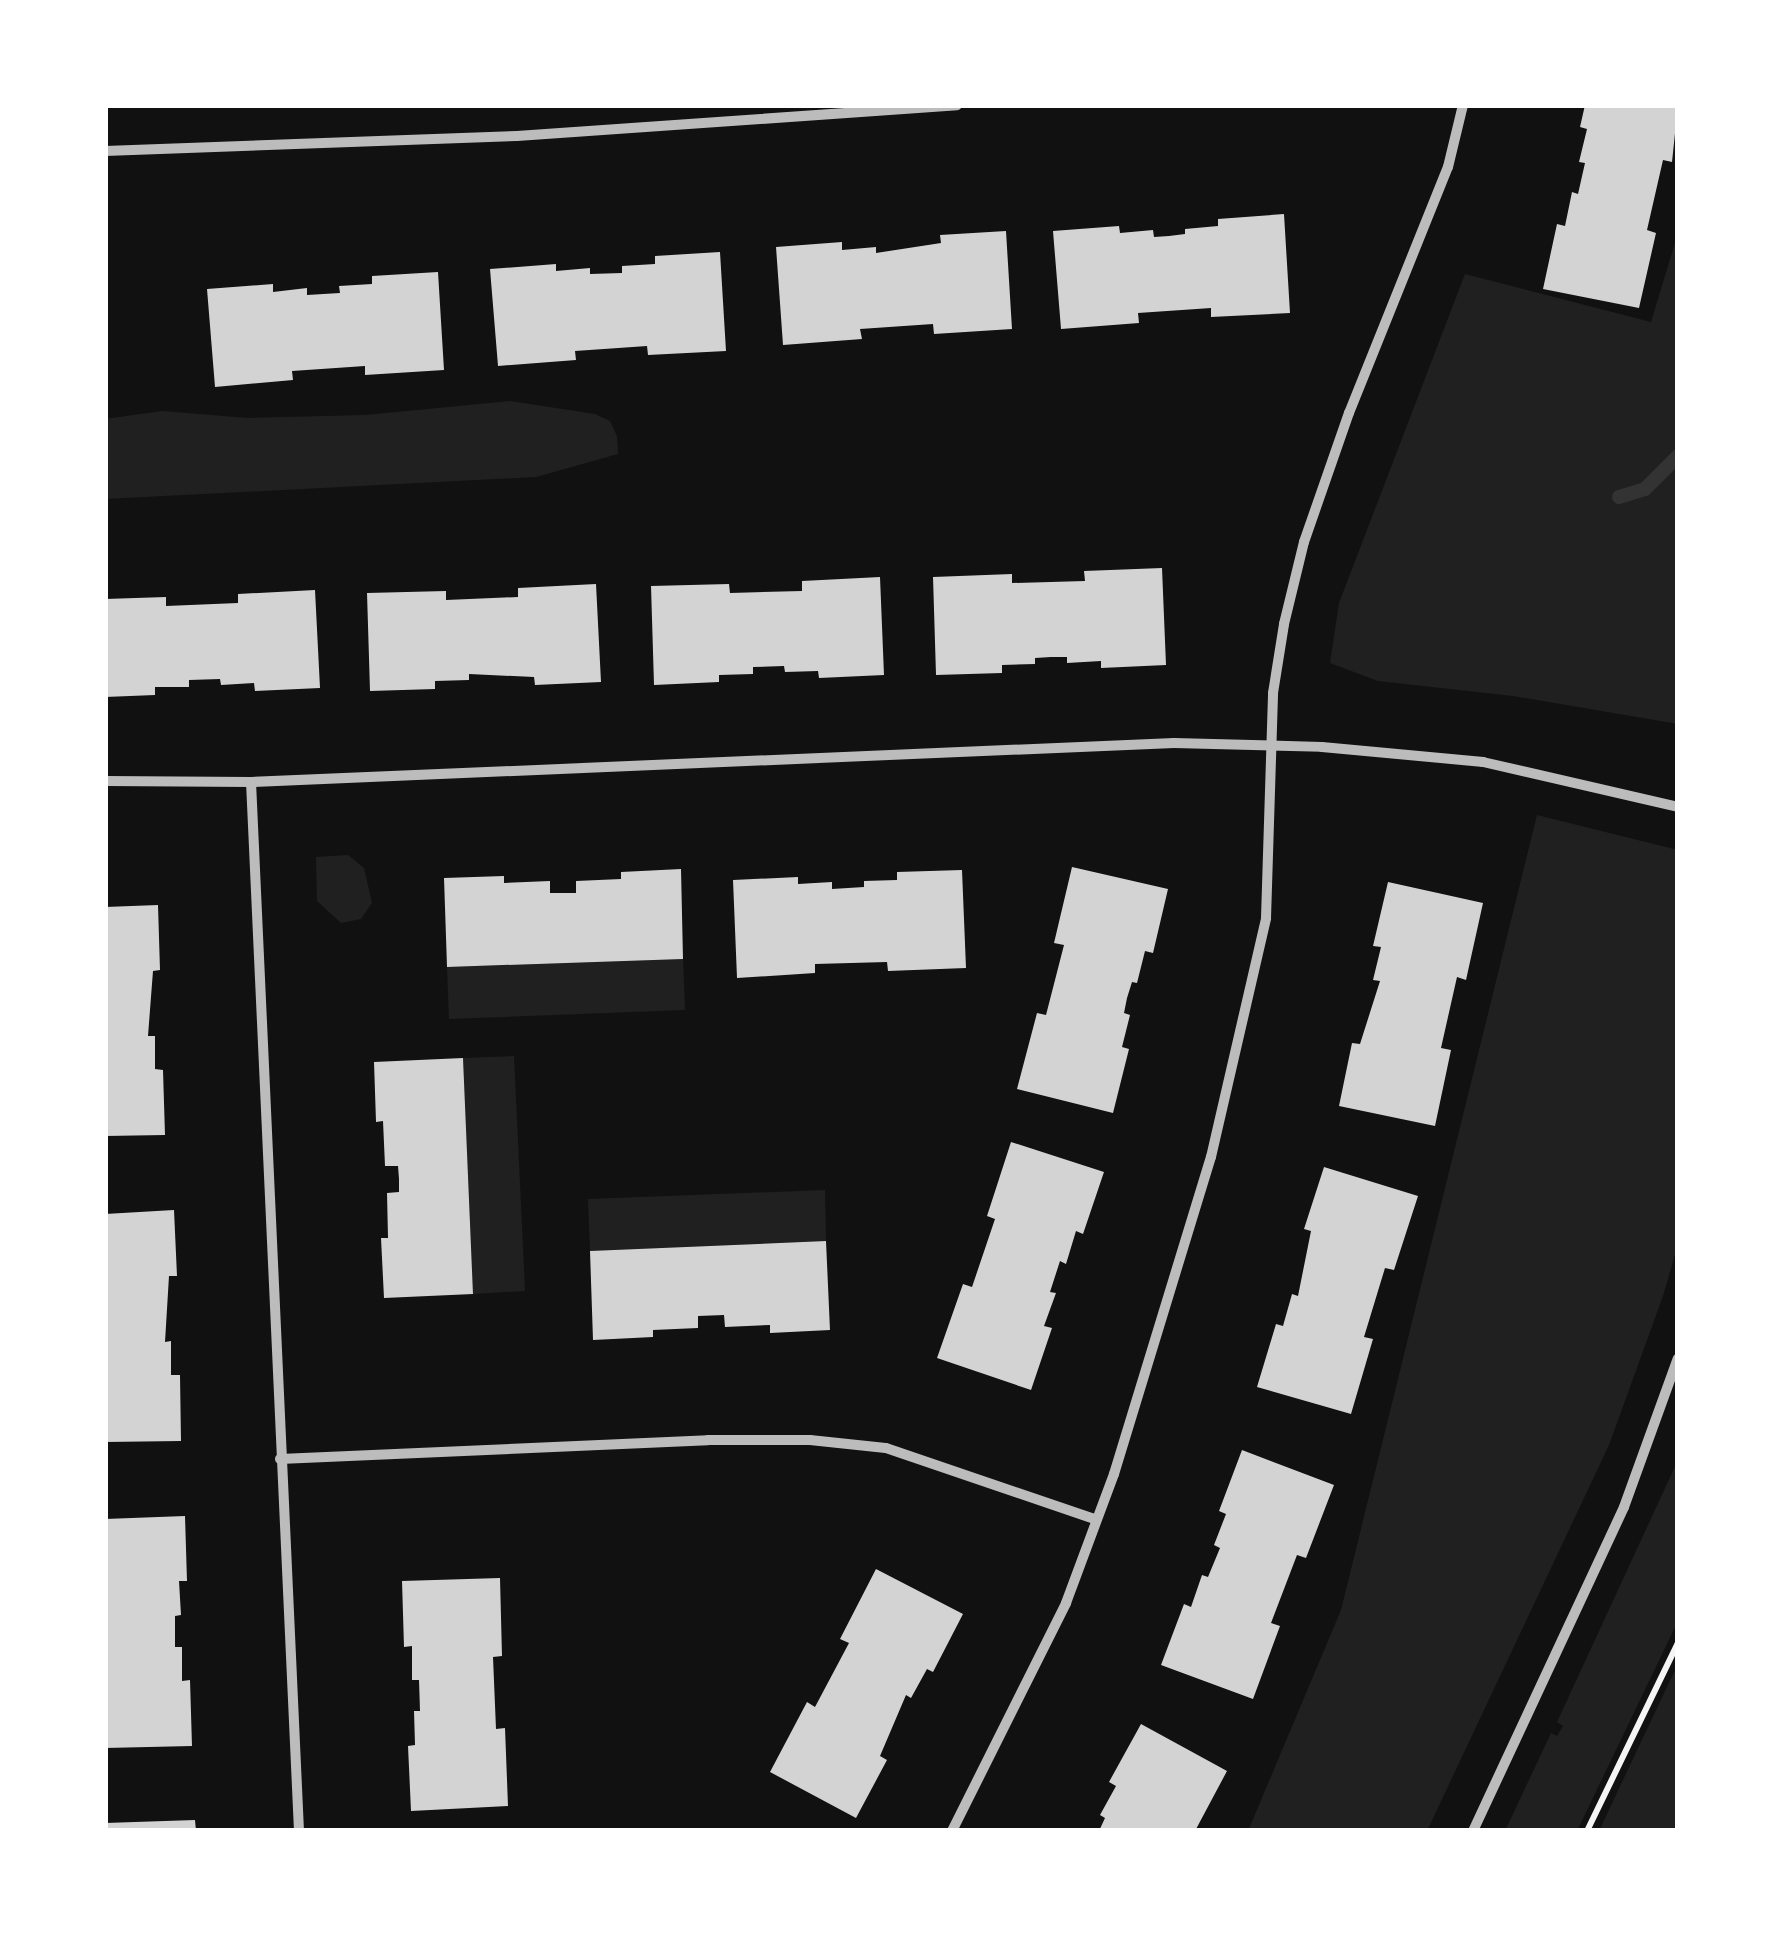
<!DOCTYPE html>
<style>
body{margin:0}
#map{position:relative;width:1783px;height:1936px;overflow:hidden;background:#111;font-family:Roboto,sans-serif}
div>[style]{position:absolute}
.green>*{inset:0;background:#202020}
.stream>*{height:14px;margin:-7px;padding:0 7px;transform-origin:7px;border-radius:7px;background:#333}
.building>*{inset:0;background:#d3d3d3}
.path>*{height:6px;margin:-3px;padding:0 3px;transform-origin:3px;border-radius:3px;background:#f5f5f5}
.minor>*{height:10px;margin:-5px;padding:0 5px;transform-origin:5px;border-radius:5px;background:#bcbcbc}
span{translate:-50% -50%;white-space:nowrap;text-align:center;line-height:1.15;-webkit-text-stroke:9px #fff;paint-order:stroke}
.frame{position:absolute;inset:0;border:108px solid #fff;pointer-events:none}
</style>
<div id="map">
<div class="green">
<i style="clip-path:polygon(1678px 233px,1678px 724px,1513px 696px,1378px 681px,1330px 663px,1339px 603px,1465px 274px,1651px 322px)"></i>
<i style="clip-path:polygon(510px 401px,595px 414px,610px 421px,617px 436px,618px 454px,536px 477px,105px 499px,105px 419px,162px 411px,248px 418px,366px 415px)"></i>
<i style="clip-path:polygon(1537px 815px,1678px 850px,1678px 1244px,1663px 1296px,1609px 1445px,1427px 1831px,1248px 1831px,1341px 1610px)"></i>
<i style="clip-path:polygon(348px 855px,364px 868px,372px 903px,361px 919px,341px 923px,317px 901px,316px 857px)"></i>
<i style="clip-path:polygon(683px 959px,685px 1010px,449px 1019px,447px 967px)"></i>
<i style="clip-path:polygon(514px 1056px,525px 1291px,473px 1294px,463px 1058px)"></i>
<i style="clip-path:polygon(825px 1190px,826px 1241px,590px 1251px,588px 1199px)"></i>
<i style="clip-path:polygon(1678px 1460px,1678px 1621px,1577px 1831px,1505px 1831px,1551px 1733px,1557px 1736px,1563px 1726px,1557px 1722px)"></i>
<i style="clip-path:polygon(1678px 1664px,1678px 1831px,1599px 1831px,1638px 1748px)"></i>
</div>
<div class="stream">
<i style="left:1619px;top:497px;width:27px;rotate:-17deg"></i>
<i style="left:1645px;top:489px;width:47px;rotate:-45deg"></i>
</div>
<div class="building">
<i style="clip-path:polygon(1585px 105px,1678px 105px,1672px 162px,1663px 160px,1647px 230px,1656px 233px,1639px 308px,1543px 289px,1557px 224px,1565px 226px,1572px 192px,1578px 194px,1585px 163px,1579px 162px,1587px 129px,1580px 127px)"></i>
<i style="clip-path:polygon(1284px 214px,1290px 313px,1211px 317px,1211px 308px,1138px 313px,1139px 323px,1061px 329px,1053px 231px,1119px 226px,1120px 233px,1153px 230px,1154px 237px,1169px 236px,1185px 234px,1185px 229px,1218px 226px,1218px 219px)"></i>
<i style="clip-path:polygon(1006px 231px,1012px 329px,934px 334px,933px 324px,860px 329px,862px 339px,783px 345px,776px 247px,842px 242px,842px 250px,876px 247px,876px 253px,941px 243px,940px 235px)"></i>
<i style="clip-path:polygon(720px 252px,726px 351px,648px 355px,647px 346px,575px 351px,576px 360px,498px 366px,490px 269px,556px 264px,556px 271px,590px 268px,590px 274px,622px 273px,622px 266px,655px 264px,655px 256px)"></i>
<i style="clip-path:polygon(438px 272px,444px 370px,365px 375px,365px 366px,292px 371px,293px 380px,215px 387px,207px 289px,273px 284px,273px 292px,307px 288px,307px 295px,340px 293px,339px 286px,372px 284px,372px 276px)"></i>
<i style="clip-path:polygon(1162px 568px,1166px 665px,1101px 668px,1101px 661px,1067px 663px,1067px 657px,1051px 657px,1035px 658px,1035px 664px,1002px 665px,1002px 673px,936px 675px,933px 577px,1012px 574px,1012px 583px,1085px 581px,1084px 571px)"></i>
<i style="clip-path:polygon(880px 577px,884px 675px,819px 678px,818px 671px,785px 672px,784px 666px,753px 667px,753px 674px,719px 675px,719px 682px,654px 685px,651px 586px,729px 584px,730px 593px,802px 591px,802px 581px)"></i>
<i style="clip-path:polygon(596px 584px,601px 682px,535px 685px,534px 677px,469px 674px,469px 680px,435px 681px,435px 689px,370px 691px,367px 593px,446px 591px,446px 600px,518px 597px,518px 588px)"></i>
<i style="clip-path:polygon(315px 590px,320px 688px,255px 691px,254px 683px,221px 685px,220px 679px,189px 680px,189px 687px,155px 687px,155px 695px,105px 697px,105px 599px,166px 597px,166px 606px,238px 603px,238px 594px)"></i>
<i style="clip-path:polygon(1072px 867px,1168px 889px,1153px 953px,1145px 951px,1137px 983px,1132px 982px,1127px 998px,1124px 1013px,1130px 1015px,1122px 1047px,1129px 1049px,1113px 1113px,1017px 1089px,1037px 1013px,1046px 1015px,1064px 945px,1054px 943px)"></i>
<i style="clip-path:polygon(681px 869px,683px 959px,447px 967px,444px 878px,504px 876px,504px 883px,550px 881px,550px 893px,576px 893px,576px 881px,621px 879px,621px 872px)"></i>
<i style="clip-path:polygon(962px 870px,966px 968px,888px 971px,887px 962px,815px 964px,815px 973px,737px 978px,733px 880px,798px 877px,798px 884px,832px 882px,832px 889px,864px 887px,864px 881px,897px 880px,897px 872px)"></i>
<i style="clip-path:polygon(1388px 882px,1483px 903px,1466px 980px,1457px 977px,1441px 1048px,1451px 1050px,1435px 1126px,1339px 1106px,1352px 1043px,1360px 1044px,1380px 981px,1373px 980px,1381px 947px,1373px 946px)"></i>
<i style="clip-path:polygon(158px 905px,160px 970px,153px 971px,148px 1036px,155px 1036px,155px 1069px,163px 1070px,165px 1135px,105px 1136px,105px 907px)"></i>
<i style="clip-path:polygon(463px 1058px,473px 1294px,384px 1298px,381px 1238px,388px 1238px,387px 1193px,399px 1192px,399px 1179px,398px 1166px,385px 1166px,383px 1121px,376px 1122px,374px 1062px)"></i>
<i style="clip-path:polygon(1011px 1142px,1104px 1172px,1083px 1234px,1076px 1231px,1066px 1264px,1060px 1261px,1050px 1292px,1056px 1293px,1044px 1326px,1052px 1328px,1031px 1390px,937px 1358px,963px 1284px,972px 1287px,995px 1219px,987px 1216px)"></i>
<i style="clip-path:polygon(1324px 1167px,1418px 1196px,1394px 1270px,1385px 1268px,1364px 1337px,1373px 1339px,1351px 1414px,1257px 1387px,1276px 1324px,1283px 1326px,1292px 1294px,1298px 1296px,1311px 1231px,1304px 1229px)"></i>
<i style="clip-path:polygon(174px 1210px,177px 1276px,169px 1276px,165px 1342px,171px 1341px,171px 1375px,180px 1375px,181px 1441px,105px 1442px,105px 1214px)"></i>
<i style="clip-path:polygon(826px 1241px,830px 1330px,770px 1333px,770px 1325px,725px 1327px,724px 1315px,698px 1316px,698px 1328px,653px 1330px,653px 1337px,593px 1340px,590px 1251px)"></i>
<i style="clip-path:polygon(1242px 1450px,1334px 1485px,1306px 1558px,1297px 1555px,1271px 1623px,1280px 1626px,1253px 1699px,1161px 1665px,1184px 1604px,1191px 1607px,1202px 1575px,1208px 1577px,1220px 1548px,1214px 1545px,1226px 1514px,1219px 1511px)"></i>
<i style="clip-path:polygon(185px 1516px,187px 1581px,179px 1581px,181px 1615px,175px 1616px,175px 1647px,182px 1647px,182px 1681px,190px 1680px,192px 1746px,105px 1748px,105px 1519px)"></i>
<i style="clip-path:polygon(876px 1569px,963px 1614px,933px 1672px,927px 1669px,911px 1698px,906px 1695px,880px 1756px,887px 1760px,856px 1818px,770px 1772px,807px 1702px,815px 1707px,849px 1643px,840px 1639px)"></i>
<i style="clip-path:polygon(500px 1578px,502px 1656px,493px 1657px,496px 1729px,505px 1728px,508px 1806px,411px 1811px,408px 1746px,415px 1745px,414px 1711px,420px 1711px,419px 1680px,412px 1680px,412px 1646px,404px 1647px,402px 1581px)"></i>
<i style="clip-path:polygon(1141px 1724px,1227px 1771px,1195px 1831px,1099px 1831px,1105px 1818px,1100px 1815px,1116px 1786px,1109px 1782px)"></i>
<i style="clip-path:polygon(195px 1820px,196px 1831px,105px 1831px,105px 1823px)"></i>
</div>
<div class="path">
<i style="left:1587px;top:1831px;width:209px;rotate:-64.2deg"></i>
</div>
<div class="minor">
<i style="left:105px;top:151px;width:412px;rotate:-2.1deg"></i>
<i style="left:517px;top:136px;width:441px;rotate:-4deg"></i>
<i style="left:105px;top:781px;width:146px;rotate:0.4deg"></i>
<i style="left:251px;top:782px;width:924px;rotate:-2.42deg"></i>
<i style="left:1174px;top:743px;width:148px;rotate:1.5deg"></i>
<i style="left:1322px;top:747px;width:162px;rotate:5.3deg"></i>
<i style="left:1483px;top:762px;width:200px;rotate:13deg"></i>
<i style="left:251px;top:782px;width:1050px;rotate:87.38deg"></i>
<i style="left:280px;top:1459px;width:428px;rotate:-2.5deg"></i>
<i style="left:708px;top:1440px;width:102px"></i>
<i style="left:810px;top:1440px;width:76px;rotate:6deg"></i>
<i style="left:886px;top:1448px;width:221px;rotate:18.8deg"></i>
<i style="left:952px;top:1831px;width:255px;rotate:-63.4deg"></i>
<i style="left:1066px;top:1603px;width:138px;rotate:-69.6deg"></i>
<i style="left:1114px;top:1474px;width:332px;rotate:-73deg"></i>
<i style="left:1211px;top:1157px;width:245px;rotate:-77deg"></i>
<i style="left:1266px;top:918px;width:225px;rotate:-88.2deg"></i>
<i style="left:1273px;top:693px;width:70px;rotate:-80.9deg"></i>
<i style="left:1284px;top:624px;width:84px;rotate:-76.3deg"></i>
<i style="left:1304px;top:542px;width:137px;rotate:-70.8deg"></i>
<i style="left:1349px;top:413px;width:265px;rotate:-68.1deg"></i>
<i style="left:1448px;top:167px;width:64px;rotate:-76.4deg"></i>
<i style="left:1473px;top:1831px;width:357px;rotate:-65deg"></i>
<i style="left:1624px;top:1507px;width:158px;rotate:-70.1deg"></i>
</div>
<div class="frame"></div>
</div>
